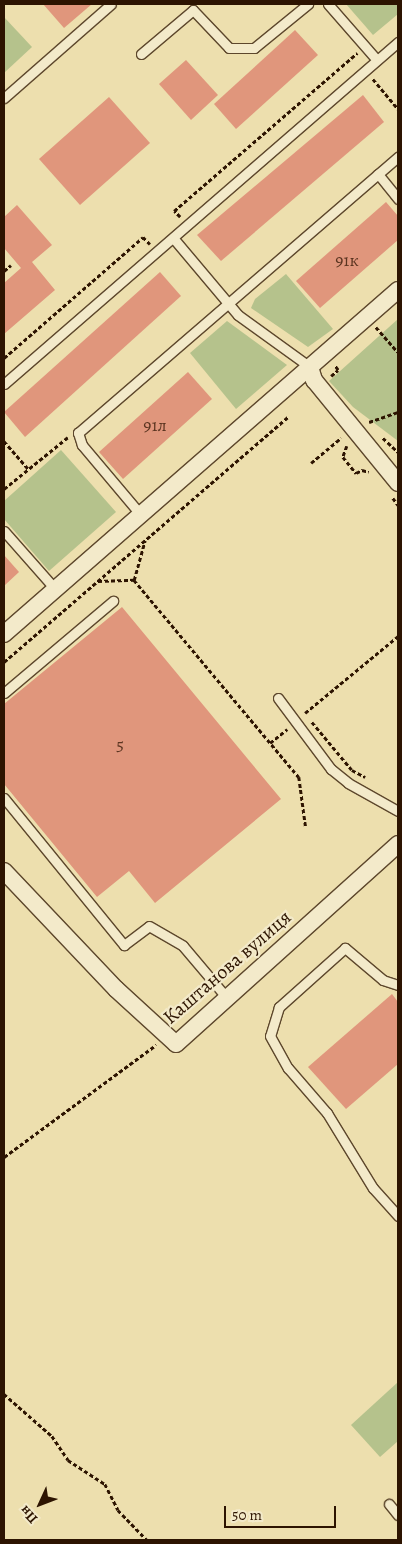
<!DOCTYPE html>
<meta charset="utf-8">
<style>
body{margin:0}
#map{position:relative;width:402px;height:1544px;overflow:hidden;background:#eddfae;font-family:Alegreya,serif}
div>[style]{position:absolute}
.green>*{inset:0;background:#b5c28c}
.building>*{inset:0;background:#e0967c}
.path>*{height:2.5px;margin-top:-1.25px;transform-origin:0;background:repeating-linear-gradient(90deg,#2d1401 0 4px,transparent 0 6.5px)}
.roads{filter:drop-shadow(1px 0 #5d472c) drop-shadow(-1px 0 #5d472c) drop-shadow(0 1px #5d472c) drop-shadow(0 -1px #5d472c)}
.lane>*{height:9px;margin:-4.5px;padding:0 4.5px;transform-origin:4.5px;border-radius:4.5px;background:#f3eaca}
.street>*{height:16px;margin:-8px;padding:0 8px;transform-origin:8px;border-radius:8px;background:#f3eaca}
span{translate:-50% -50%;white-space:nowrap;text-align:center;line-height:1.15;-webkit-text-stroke:4.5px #f3eaca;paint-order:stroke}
.number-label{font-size:18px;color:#5a3420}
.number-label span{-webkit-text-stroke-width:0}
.street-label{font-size:20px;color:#2d1401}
.frame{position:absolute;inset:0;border:5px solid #2d1401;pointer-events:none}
.north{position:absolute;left:15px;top:1479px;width:50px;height:50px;-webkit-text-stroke:4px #f3eaca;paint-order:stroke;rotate:227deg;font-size:14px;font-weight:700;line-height:20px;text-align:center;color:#2d1401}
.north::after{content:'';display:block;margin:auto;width:18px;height:22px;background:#2d1401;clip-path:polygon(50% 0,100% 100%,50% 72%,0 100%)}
.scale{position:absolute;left:224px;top:1506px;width:112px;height:22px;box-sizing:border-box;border:2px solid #2d1401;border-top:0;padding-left:6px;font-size:15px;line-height:18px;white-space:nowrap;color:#2d1401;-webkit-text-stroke:4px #f3eaca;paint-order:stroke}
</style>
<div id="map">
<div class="green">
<i style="clip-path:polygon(346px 4px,398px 4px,398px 14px,373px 35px)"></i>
<i style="clip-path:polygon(4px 17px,32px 47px,4px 73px)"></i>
<i style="clip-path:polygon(286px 274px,333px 329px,308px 347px,251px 308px,255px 299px)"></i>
<i style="clip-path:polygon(398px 319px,398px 441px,353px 407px,329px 381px)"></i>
<i style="clip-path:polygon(227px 321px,287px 365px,236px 409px,190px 353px)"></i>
<i style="clip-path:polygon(61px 450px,116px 512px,49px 571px,4px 519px,4px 501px)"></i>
<i style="clip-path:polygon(398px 1382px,398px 1441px,380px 1457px,351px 1425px)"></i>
</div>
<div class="building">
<i style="clip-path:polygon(43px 4px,92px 4px,64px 28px)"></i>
<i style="clip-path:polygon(295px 30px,318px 55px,236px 129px,214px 104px)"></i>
<i style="clip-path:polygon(186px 60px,218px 95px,191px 120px,159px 84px)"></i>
<i style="clip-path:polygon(363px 95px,384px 122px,221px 261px,197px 235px)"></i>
<i style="clip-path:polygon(109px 97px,150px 143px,80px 205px,39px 159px)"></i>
<i style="clip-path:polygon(386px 202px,398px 216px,398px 240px,320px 308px,296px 281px)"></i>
<i style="clip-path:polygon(17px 205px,52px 245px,32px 262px,55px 290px,4px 334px,4px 283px,21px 268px,4px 248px,4px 217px)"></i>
<i style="clip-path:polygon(160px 272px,181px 296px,25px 437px,4px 412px)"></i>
<i style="clip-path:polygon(188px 372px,212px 399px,123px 479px,99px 452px)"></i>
<i style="clip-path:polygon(4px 555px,19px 572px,4px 586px)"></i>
<i style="clip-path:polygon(122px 607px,281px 799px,155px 903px,129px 871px,97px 897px,4px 784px,4px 704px)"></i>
<i style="clip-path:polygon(392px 994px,398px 1002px,398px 1064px,346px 1109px,308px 1067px)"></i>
</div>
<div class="path">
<i style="left:373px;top:79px;width:39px;rotate:50deg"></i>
<i style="left:180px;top:217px;width:8px;rotate:-135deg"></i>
<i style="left:174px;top:211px;width:242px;rotate:-40.8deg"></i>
<i style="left:4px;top:271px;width:9px;rotate:-41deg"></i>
<i style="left:376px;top:327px;width:33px;rotate:49deg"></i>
<i style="left:4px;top:358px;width:184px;rotate:-41deg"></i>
<i style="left:143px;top:237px;width:10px;rotate:45deg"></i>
<i style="left:331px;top:376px;width:9px;rotate:-41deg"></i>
<i style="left:338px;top:370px;width:5px;rotate:-127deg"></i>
<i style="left:369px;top:422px;width:31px;rotate:-19deg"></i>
<i style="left:383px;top:438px;width:21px;rotate:43deg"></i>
<i style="left:4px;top:441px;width:37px;rotate:49deg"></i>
<i style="left:347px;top:446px;width:12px;rotate:110deg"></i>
<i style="left:343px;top:457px;width:21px;rotate:51deg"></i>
<i style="left:356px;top:473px;width:7px;rotate:-27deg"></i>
<i style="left:362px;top:470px;width:7px;rotate:16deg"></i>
<i style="left:311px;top:463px;width:39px;rotate:-40deg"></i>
<i style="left:4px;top:489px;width:82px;rotate:-39.1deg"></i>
<i style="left:393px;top:498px;width:9px;rotate:54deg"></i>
<i style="left:134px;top:580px;width:257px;rotate:50.1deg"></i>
<i style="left:299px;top:777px;width:52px;rotate:82.3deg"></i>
<i style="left:98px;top:581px;width:36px;rotate:-2deg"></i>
<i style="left:134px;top:580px;width:41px;rotate:-74.6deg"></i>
<i style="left:4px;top:662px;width:376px;rotate:-40.8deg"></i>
<i style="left:305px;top:713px;width:121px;rotate:-39.6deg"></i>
<i style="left:312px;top:722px;width:62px;rotate:50.2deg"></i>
<i style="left:352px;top:770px;width:15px;rotate:28deg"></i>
<i style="left:270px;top:743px;width:22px;rotate:-39deg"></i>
<i style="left:4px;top:1157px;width:189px;rotate:-36.4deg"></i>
<i style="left:4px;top:1394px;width:64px;rotate:41.2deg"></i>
<i style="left:52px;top:1436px;width:29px;rotate:56deg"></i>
<i style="left:68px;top:1460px;width:44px;rotate:33deg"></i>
<i style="left:105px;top:1484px;width:29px;rotate:63deg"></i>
<i style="left:118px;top:1510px;width:42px;rotate:46deg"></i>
</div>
<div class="roads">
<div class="lane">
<i style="left:328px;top:4px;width:74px;rotate:48.8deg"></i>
<i style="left:141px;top:54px;width:68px;rotate:-40.2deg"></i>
<i style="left:193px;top:10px;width:52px;rotate:46.5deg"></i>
<i style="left:229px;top:48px;width:25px"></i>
<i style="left:254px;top:48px;width:70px;rotate:-39.2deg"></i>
<i style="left:4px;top:98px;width:142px;rotate:-41.3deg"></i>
<i style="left:378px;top:174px;width:32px;rotate:51deg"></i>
<i style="left:174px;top:239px;width:99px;rotate:49.9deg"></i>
<i style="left:238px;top:315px;width:89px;rotate:35.8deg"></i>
<i style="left:4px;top:384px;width:522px;rotate:-40.96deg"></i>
<i style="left:141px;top:515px;width:92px;rotate:-130.1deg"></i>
<i style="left:82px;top:445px;width:13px;rotate:-108deg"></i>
<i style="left:78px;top:433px;width:423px;rotate:-40.8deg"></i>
<i style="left:4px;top:531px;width:79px;rotate:48.6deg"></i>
<i style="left:4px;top:693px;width:143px;rotate:-40.2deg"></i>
<i style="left:278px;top:698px;width:89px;rotate:53.3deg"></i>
<i style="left:331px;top:769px;width:22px;rotate:39deg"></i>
<i style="left:348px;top:783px;width:57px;rotate:29.2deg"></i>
<i style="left:4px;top:798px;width:190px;rotate:50.8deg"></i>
<i style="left:124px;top:945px;width:31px;rotate:-37deg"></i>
<i style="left:149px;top:926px;width:39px;rotate:30deg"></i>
<i style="left:183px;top:946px;width:68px;rotate:49.8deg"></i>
<i style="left:398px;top:985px;width:16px;rotate:-162deg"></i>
<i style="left:383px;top:980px;width:50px;rotate:-139.9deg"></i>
<i style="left:345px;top:948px;width:89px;rotate:138.2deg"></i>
<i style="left:279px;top:1007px;width:30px;rotate:107deg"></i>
<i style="left:270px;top:1036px;width:37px;rotate:61deg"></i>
<i style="left:288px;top:1068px;width:60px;rotate:49.1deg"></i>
<i style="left:327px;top:1113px;width:88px;rotate:58.5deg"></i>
<i style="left:373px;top:1188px;width:38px;rotate:48deg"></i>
<i style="left:389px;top:1504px;width:14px;rotate:51deg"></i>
</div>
<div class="street">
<i style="left:310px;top:367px;width:14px;rotate:73deg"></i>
<i style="left:314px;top:380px;width:133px;rotate:50.8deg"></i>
<i style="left:4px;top:634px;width:523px;rotate:-41.12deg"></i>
<i style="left:4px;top:871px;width:163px;rotate:46.5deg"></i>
<i style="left:116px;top:989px;width:81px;rotate:42.5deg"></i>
<i style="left:176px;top:1044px;width:299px;rotate:-42deg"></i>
</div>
</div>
<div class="number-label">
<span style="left:347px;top:260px">91к</span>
<span style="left:155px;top:425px">91л</span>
<span style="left:120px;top:744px">5</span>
</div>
<div class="street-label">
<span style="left:227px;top:967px;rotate:-41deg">Каштанова вулиця</span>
</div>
<div class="frame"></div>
<div class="north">Пн</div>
<div class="scale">50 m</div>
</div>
